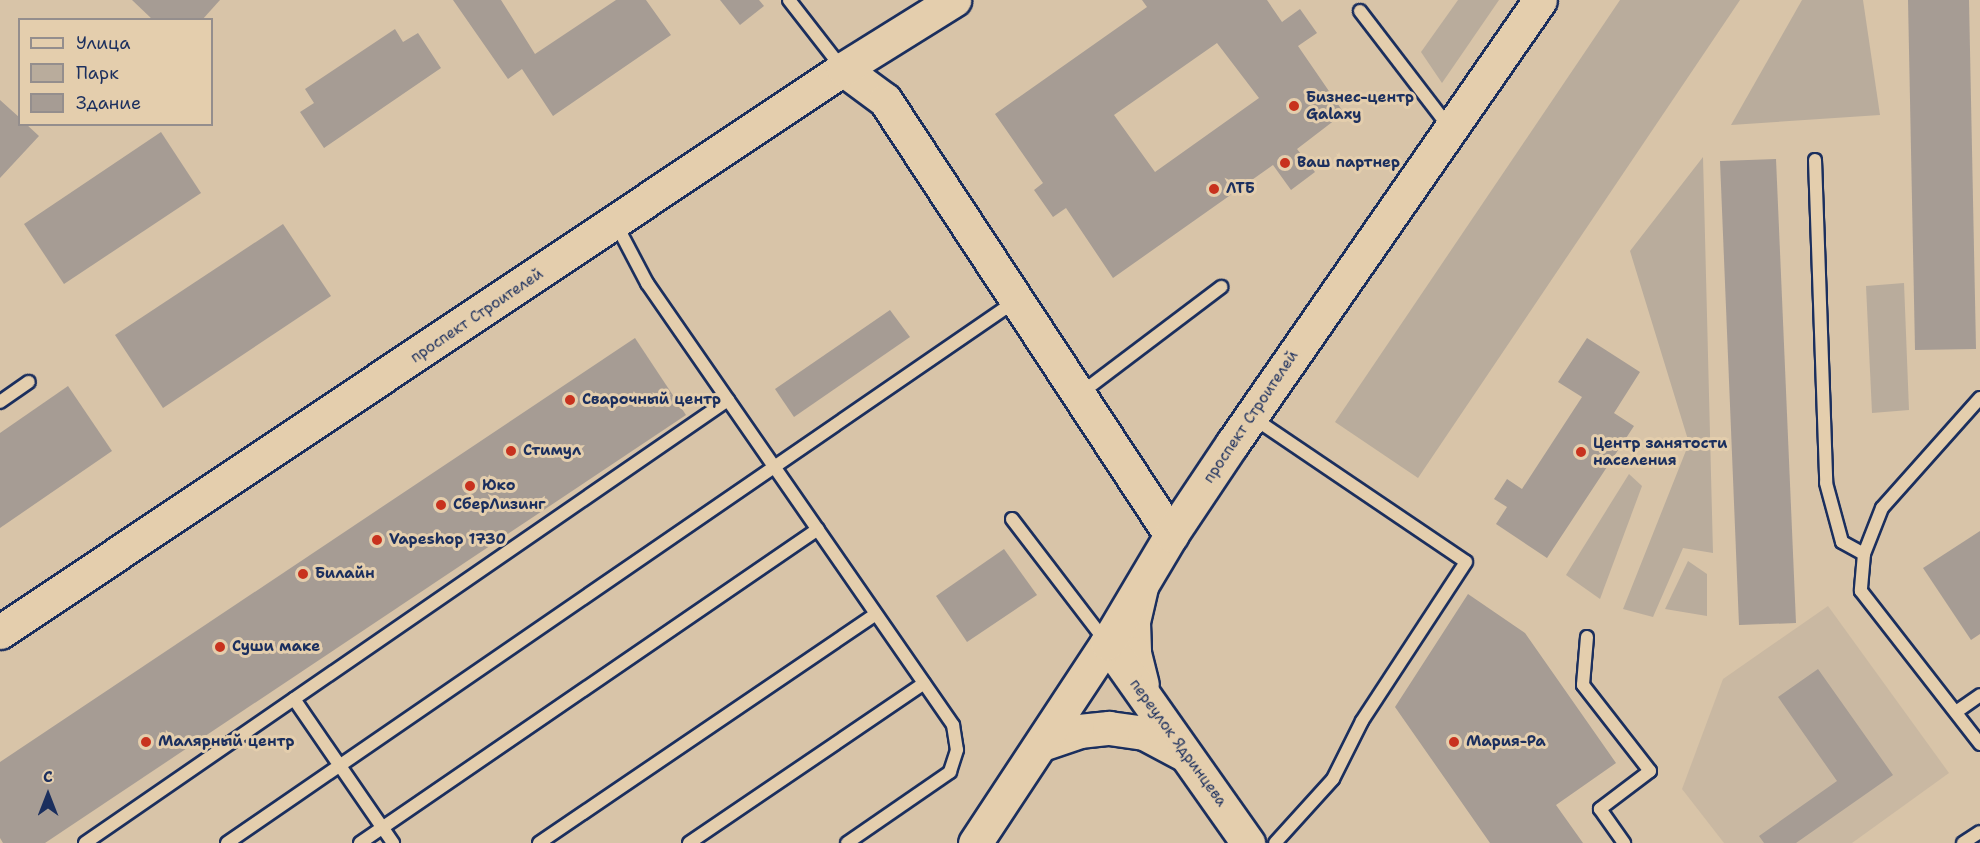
<!DOCTYPE html>
<meta charset="utf-8">
<style>
body{margin:0}
#map{position:relative;width:1980px;height:843px;overflow:hidden;background:#d8c4a8;font-family:"Shantell Sans",sans-serif}
div>[style]{position:absolute}
.built>*{inset:0;background:#c9b8a2}
.green>*{inset:0;background:#b9ac9c}
.building>*{inset:0;background:#a69c94}
.roads{filter:drop-shadow(2px 0 #1b2f5e) drop-shadow(-2px 0 #1b2f5e) drop-shadow(0 2px #1b2f5e) drop-shadow(0 -2px #1b2f5e)}
.lane>*{height:12px;margin:-6px;padding:0 6px;transform-origin:6px;border-radius:6px;background:#e4cead}
.secondary>*{height:33px;margin:-16.5px;padding:0 16.5px;transform-origin:16.5px;border-radius:16.5px;background:#e4cead}
.primary>*{height:33px;margin:-16.5px;padding:0 16.5px;transform-origin:16.5px;border-radius:16.5px;background:#e4cead}
.dots>*{width:16px;height:16px;translate:-50% -50%;box-sizing:border-box;border:3px solid #e4cead;border-radius:50%}
span{translate:-50% -50%;white-space:nowrap;text-align:center;line-height:1.15;-webkit-text-stroke:6px #e4cead;paint-order:stroke}
.poi-label{font-size:15px;color:#1b2f5e;font-weight:700}
.left{translate:0 -50%;text-align:left}
.street-label{font-size:15px;color:#1b2f5e}
.legend{position:absolute;left:18px;top:18px;width:195px;height:108px;box-sizing:border-box;background:#e4cead;border:2px solid #948e8d;margin:0;padding:8px 10px;list-style:none;font-size:18px;color:#1b2f5e}
.legend li{display:flex;align-items:center;gap:12px;height:30px}
.legend b{width:30px;border:2px solid #948e8d}
.north{position:absolute;left:18px;top:765px;width:60px;height:60px;-webkit-text-stroke:4px #e4cead;paint-order:stroke;rotate:0deg;font-size:16px;font-weight:700;line-height:24px;text-align:center;color:#1b2f5e}
.north::after{content:'';display:block;margin:auto;width:21px;height:27px;background:#1b2f5e;clip-path:polygon(50% 0,100% 100%,50% 72%,0 100%)}
</style>
<div id="map">
<div class="built">
<i style="clip-path:polygon(1828px 606px,1949px 773px,1852px 843px,1724px 843px,1682px 789px,1723px 679px)"></i>
</div>
<div class="green">
<i style="clip-path:polygon(1458px 0,1499px 0,1442px 83px,1421px 52px)"></i>
<i style="clip-path:polygon(1620px 0,1740px 0,1418px 478px,1335px 422px)"></i>
<i style="clip-path:polygon(1802px 0,1863px 0,1880px 115px,1731px 125px)"></i>
<i style="clip-path:polygon(1703px 157px,1713px 553px,1683px 548px,1653px 617px,1623px 609px,1689px 443px,1630px 251px)"></i>
<i style="clip-path:polygon(1904px 283px,1909px 410px,1872px 413px,1866px 286px)"></i>
<i style="clip-path:polygon(1629px 474px,1642px 486px,1600px 599px,1566px 575px)"></i>
<i style="clip-path:polygon(1688px 561px,1707px 574px,1707px 616px,1665px 609px)"></i>
</div>
<div class="building">
<i style="clip-path:polygon(132px 0,220px 0,202px 20px,153px 20px)"></i>
<i style="clip-path:polygon(453px 0,501px 0,535px 54px,616px 0,646px 0,671px 35px,553px 116px,522px 69px,508px 79px)"></i>
<i style="clip-path:polygon(720px 0,759px 0,764px 6px,740px 25px)"></i>
<i style="clip-path:polygon(evenodd,1142px 0,1267px 0,1282px 22px,1300px 9px,1317px 33px,1298px 46px,1344px 113px,1297px 149px,1315px 172px,1291px 190px,1273px 165px,1113px 278px,1066px 208px,1053px 217px,1034px 190px,1043px 183px,995px 114px,1147px 7px,1142px 0,1217px 43px,1259px 98px,1155px 172px,1114px 115px,1217px 43px)"></i>
<i style="clip-path:polygon(1908px 0,1969px 0,1976px 349px,1915px 350px)"></i>
<i style="clip-path:polygon(395px 29px,403px 42px,418px 33px,441px 68px,324px 148px,300px 112px,314px 103px,305px 89px)"></i>
<i style="clip-path:polygon(0 100px,20px 118px,20px 124px,26px 124px,39px 136px,0 178px)"></i>
<i style="clip-path:polygon(161px 132px,201px 193px,64px 284px,24px 224px)"></i>
<i style="clip-path:polygon(1776px 159px,1796px 623px,1739px 625px,1720px 161px)"></i>
<i style="clip-path:polygon(283px 224px,331px 296px,163px 408px,115px 335px)"></i>
<i style="clip-path:polygon(890px 310px,910px 337px,794px 417px,775px 389px)"></i>
<i style="clip-path:polygon(635px 338px,686px 415px,45px 843px,3px 843px,0 838px,0 762px)"></i>
<i style="clip-path:polygon(1587px 338px,1640px 372px,1614px 413px,1634px 426px,1547px 558px,1496px 524px,1507px 507px,1494px 499px,1507px 479px,1522px 489px,1582px 397px,1558px 382px)"></i>
<i style="clip-path:polygon(68px 386px,112px 451px,0 528px,0 433px)"></i>
<i style="clip-path:polygon(1980px 531px,1980px 634px,1971px 640px,1923px 568px)"></i>
<i style="clip-path:polygon(1004px 549px,1037px 595px,967px 642px,936px 596px)"></i>
<i style="clip-path:polygon(1468px 594px,1525px 633px,1616px 763px,1556px 805px,1583px 843px,1490px 843px,1395px 707px)"></i>
<i style="clip-path:polygon(1818px 669px,1893px 775px,1796px 843px,1764px 843px,1759px 836px,1837px 781px,1778px 697px)"></i>
</div>
<div class="roads">
<div class="lane">
<i style="left:789px;top:0;width:86px;rotate:52.1deg"></i>
<i style="left:1360px;top:11px;width:146px;rotate:52.5deg"></i>
<i style="left:1815px;top:160px;width:323px;rotate:88deg"></i>
<i style="left:1826px;top:483px;width:61px;rotate:74.8deg"></i>
<i style="left:1842px;top:542px;width:25px;rotate:29deg"></i>
<i style="left:616px;top:224px;width:67px;rotate:62.3deg"></i>
<i style="left:647px;top:283px;width:538px;rotate:55.3deg"></i>
<i style="left:953px;top:725px;width:25px;rotate:81deg"></i>
<i style="left:957px;top:750px;width:23px;rotate:108deg"></i>
<i style="left:950px;top:772px;width:125px;rotate:145.4deg"></i>
<i style="left:1081px;top:393px;width:176px;rotate:-37.1deg"></i>
<i style="left:1980px;top:398px;width:147px;rotate:131.7deg"></i>
<i style="left:1882px;top:508px;width:49px;rotate:111.4deg"></i>
<i style="left:1864px;top:554px;width:37px;rotate:95deg"></i>
<i style="left:1861px;top:591px;width:194px;rotate:52.1deg"></i>
<i style="left:0;top:402px;width:35px;rotate:-35deg"></i>
<i style="left:1252px;top:417px;width:258px;rotate:34.1deg"></i>
<i style="left:1466px;top:562px;width:190px;rotate:123.2deg"></i>
<i style="left:1362px;top:721px;width:65px;rotate:116.6deg"></i>
<i style="left:1333px;top:779px;width:86px;rotate:132.2deg"></i>
<i style="left:1012px;top:519px;width:155px;rotate:52.6deg"></i>
<i style="left:1587px;top:637px;width:48px;rotate:94.8deg"></i>
<i style="left:1583px;top:685px;width:109px;rotate:52.1deg"></i>
<i style="left:1650px;top:771px;width:63px;rotate:142.8deg"></i>
<i style="left:1600px;top:809px;width:42px;rotate:54.8deg"></i>
<i style="left:294px;top:699px;width:175px;rotate:55.5deg"></i>
<i style="left:1956px;top:712px;width:29px;rotate:-35deg"></i>
<i style="left:85px;top:843px;width:781px;rotate:-34.57deg"></i>
<i style="left:227px;top:843px;width:959px;rotate:-34.5deg"></i>
<i style="left:360px;top:843px;width:555px;rotate:-34.43deg"></i>
<i style="left:539px;top:843px;width:407px;rotate:-34.2deg"></i>
<i style="left:689px;top:843px;width:284px;rotate:-34.2deg"></i>
<i style="left:1963px;top:843px;width:20px;rotate:-33deg"></i>
</div>
<div class="secondary">
<i style="left:1141px;top:587px;width:36px;rotate:103deg"></i>
<i style="left:1133px;top:622px;width:31px;rotate:88deg"></i>
<i style="left:1134px;top:653px;width:32px;rotate:76deg"></i>
<i style="left:1107px;top:643px;width:245px;rotate:54.8deg"></i>
<i style="left:1042px;top:744px;width:39px;rotate:-19deg"></i>
<i style="left:1079px;top:731px;width:30px;rotate:-6deg"></i>
<i style="left:1109px;top:728px;width:35px;rotate:8deg"></i>
<i style="left:1144px;top:733px;width:43px;rotate:27.8deg"></i>
</div>
<div class="primary">
<i style="left:843px;top:69px;width:52px;rotate:36.4deg"></i>
<i style="left:885px;top:100px;width:521px;rotate:56.68deg"></i>
<i style="left:0;top:632px;width:1014px;rotate:-33.74deg"></i>
<i style="left:843px;top:69px;width:131px;rotate:-31.9deg"></i>
<i style="left:975px;top:843px;width:240px;rotate:-56.6deg"></i>
<i style="left:1107px;top:643px;width:126px;rotate:-59.3deg"></i>
<i style="left:1171px;top:535px;width:110px;rotate:-56.2deg"></i>
<i style="left:1232px;top:444px;width:540px;rotate:-55.25deg"></i>
</div>
</div>
<div class="dots">
<i style="left:1294px;top:106px;background:#c8321e"></i>
<i style="left:1285px;top:163px;background:#c8321e"></i>
<i style="left:1214px;top:189px;background:#c8321e"></i>
<i style="left:570px;top:400px;background:#c8321e"></i>
<i style="left:511px;top:451px;background:#c8321e"></i>
<i style="left:1581px;top:452px;background:#c8321e"></i>
<i style="left:470px;top:486px;background:#c8321e"></i>
<i style="left:441px;top:505px;background:#c8321e"></i>
<i style="left:377px;top:540px;background:#c8321e"></i>
<i style="left:303px;top:574px;background:#c8321e"></i>
<i style="left:220px;top:647px;background:#c8321e"></i>
<i style="left:146px;top:742px;background:#c8321e"></i>
<i style="left:1454px;top:742px;background:#c8321e"></i>
</div>
<div class="poi-label">
<span class="left" style="left:1306px;top:106px">Бизнес-центр<br>Galaxy</span>
<span class="left" style="left:1297px;top:163px">Ваш партнер</span>
<span class="left" style="left:1226px;top:189px">ЛТБ</span>
<span class="left" style="left:582px;top:400px">Сварочный центр</span>
<span class="left" style="left:1593px;top:452px">Центр занятости<br>населения</span>
<span class="left" style="left:523px;top:451px">Стимул</span>
<span class="left" style="left:482px;top:486px">Юко</span>
<span class="left" style="left:453px;top:505px">СберЛизинг</span>
<span class="left" style="left:389px;top:540px">Vapeshop 1730</span>
<span class="left" style="left:315px;top:574px">Билайн</span>
<span class="left" style="left:232px;top:647px">Суши маке</span>
<span class="left" style="left:158px;top:742px">Малярный центр</span>
<span class="left" style="left:1466px;top:742px">Мария-Ра</span>
</div>
<div class="street-label">
<span style="left:477px;top:316px;rotate:-34deg">проспект Строителей</span>
<span style="left:1251px;top:417px;rotate:-56deg">проспект Строителей</span>
<span style="left:1178px;top:743px;rotate:54deg">переулок Ядринцева</span>
</div>
<ul class="legend">
<li><b style="height:8px;background:#e4cead"></b>Улица</li>
<li><b style="height:16px;background:#b9ac9c"></b>Парк</li>
<li><b style="height:16px;background:#a69c94"></b>Здание</li>
</ul>
<div class="north">С</div>
</div>
